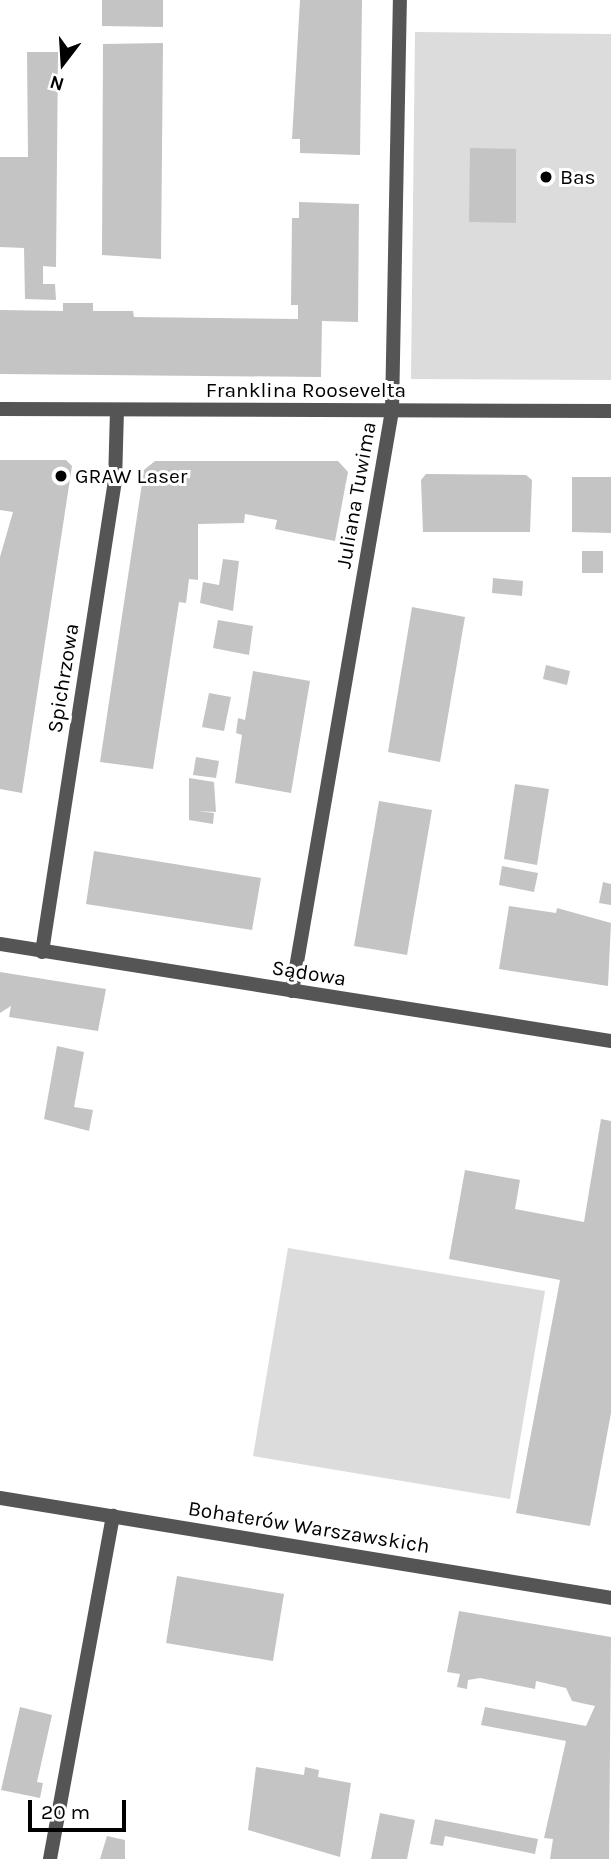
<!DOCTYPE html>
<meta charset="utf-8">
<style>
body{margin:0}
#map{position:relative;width:611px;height:1859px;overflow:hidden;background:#fff;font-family:Karla,sans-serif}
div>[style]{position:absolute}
.green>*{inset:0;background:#dcdcdc}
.building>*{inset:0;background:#c4c4c4}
.service>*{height:14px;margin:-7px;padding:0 7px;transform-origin:7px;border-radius:7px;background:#555}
.minor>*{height:14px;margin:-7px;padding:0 7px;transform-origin:7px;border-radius:7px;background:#555}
.tertiary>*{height:14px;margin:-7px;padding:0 7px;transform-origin:7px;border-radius:7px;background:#555}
.dots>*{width:19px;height:19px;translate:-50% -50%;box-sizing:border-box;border:4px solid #fff;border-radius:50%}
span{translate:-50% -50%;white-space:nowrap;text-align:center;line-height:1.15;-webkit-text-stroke:6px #fff;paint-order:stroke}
.poi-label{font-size:21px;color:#000}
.left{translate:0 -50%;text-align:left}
.street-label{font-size:21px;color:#000}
.north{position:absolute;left:28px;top:28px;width:70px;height:70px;-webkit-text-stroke:5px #fff;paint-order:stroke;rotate:197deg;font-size:19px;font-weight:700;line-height:28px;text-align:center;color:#000}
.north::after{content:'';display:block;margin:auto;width:24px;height:32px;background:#000;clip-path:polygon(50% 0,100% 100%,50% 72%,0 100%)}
.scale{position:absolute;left:28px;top:1800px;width:98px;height:32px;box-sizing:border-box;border:4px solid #000;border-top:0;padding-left:9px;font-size:21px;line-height:24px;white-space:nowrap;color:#000;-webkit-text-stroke:5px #fff;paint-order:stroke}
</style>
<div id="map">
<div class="green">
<i style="clip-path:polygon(415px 32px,611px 34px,611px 380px,411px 379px)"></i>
<i style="clip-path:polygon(288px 1248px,545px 1291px,510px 1499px,253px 1456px)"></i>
</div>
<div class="building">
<i style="clip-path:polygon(102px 0,163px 0,163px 27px,102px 26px)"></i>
<i style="clip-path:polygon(300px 0,362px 0,360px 155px,300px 153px,300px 139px,292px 139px)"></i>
<i style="clip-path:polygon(163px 43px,161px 259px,102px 255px,103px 44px)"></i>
<i style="clip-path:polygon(27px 52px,58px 52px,56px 267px,43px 266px,43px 284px,55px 284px,56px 300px,25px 299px,24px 248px,0 247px,0 157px,28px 157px)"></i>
<i style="clip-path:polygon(470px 148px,516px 149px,516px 223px,469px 222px)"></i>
<i style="clip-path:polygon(299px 202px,359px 204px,358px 322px,322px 321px,321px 377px,0 374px,0 310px,63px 311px,63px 303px,93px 303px,93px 311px,133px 311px,134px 317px,298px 319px,298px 305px,291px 305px,292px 218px,299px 218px)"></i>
<i style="clip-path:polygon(0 460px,66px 460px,72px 466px,22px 793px,0 789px,0 557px,13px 512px,0 510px)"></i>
<i style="clip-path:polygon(155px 461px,338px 461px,348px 472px,335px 541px,275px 529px,277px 520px,245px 514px,244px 523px,198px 524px,198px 580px,189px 579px,186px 603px,179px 602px,153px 769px,100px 762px,144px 470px)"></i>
<i style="clip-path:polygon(426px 474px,526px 475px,532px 480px,530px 532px,423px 532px,421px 480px)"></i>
<i style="clip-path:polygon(572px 477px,611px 477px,611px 533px,572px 532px)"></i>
<i style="clip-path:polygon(582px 551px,603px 551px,603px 573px,582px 573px)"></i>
<i style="clip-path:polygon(223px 559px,239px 561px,233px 611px,200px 603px,203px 582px,219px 585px)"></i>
<i style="clip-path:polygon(493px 578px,523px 581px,522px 596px,492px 593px)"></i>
<i style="clip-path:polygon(412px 607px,465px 617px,440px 762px,388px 752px)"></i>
<i style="clip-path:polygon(218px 620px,253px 626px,249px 655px,213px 648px)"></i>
<i style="clip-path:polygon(546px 665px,570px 671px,567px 685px,543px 679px)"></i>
<i style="clip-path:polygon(253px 671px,310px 681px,291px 793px,235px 783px,242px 735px,236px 733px,238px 718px,245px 720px)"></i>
<i style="clip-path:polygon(209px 693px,231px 697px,224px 731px,202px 727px)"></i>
<i style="clip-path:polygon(196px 757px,219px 761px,216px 778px,193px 775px)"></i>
<i style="clip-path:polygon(189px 778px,214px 782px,216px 812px,198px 811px,214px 813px,213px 824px,189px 820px)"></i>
<i style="clip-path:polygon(515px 784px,549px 789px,537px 865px,504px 859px)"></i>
<i style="clip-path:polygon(379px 801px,432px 810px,407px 955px,354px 946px)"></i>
<i style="clip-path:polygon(94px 851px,261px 878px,252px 930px,86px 904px)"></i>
<i style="clip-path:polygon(502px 866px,538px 873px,534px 892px,499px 885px)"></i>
<i style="clip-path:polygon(603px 882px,611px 884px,611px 905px,599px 903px)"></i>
<i style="clip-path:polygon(509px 906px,556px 913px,557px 908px,611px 923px,608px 986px,499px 969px)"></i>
<i style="clip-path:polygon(0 972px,106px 989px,98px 1031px,9px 1017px,11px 1006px,0 1013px)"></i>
<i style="clip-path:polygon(57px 1046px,84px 1052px,74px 1107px,93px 1110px,89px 1131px,44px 1119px)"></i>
<i style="clip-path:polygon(601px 1119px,611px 1121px,611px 1413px,590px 1526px,516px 1513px,560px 1280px,449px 1259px,465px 1170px,520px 1180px,515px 1209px,584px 1222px)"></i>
<i style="clip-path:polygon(177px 1576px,284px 1594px,273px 1661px,166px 1643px)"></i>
<i style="clip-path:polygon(459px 1611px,611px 1637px,609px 1859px,550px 1859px,553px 1839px,544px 1838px,566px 1741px,481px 1725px,485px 1707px,586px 1726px,595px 1706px,572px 1701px,566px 1688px,536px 1681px,535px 1689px,480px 1678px,468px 1680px,467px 1689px,457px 1687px,460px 1674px,447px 1672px)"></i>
<i style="clip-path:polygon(20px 1707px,52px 1715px,37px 1782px,43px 1783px,40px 1798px,1px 1790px)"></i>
<i style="clip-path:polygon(256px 1767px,304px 1775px,305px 1767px,319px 1770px,318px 1777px,351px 1783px,340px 1857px,248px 1830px)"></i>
<i style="clip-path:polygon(380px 1813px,415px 1820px,407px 1859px,371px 1859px)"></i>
<i style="clip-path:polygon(435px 1819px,538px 1839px,535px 1854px,445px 1836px,443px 1846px,430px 1844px)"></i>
<i style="clip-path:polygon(107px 1836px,125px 1840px,125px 1859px,100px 1859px)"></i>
</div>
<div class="service">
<i style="left:50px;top:1859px;width:349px;rotate:-79.6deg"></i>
</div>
<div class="minor">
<i style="left:0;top:944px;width:619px;rotate:9.02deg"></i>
<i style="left:42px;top:952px;width:476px;rotate:-81.2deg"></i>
<i style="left:115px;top:482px;width:72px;rotate:-88.4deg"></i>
<i style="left:292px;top:991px;width:589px;rotate:-80.22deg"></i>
<i style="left:392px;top:411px;width:411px;rotate:-88.9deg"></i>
<i style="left:0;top:1498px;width:619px;rotate:9.29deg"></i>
</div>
<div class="tertiary">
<i style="left:0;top:409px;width:611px;rotate:0.19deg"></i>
</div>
<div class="dots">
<i style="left:546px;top:177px;background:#000"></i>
<i style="left:61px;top:476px;background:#000"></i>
</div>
<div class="poi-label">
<span class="left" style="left:560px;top:177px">Bas</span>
<span class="left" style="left:75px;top:476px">GRAW Laser</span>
</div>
<div class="street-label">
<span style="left:306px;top:390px">Franklina Roosevelta</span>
<span style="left:356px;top:495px;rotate:-80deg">Juliana Tuwima</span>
<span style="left:63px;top:678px;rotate:-81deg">Spichrzowa</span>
<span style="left:309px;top:973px;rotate:9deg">Sądowa</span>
<span style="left:309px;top:1527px;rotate:9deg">Bohaterów Warszawskich</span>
</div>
<div class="north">N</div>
<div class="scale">20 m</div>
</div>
